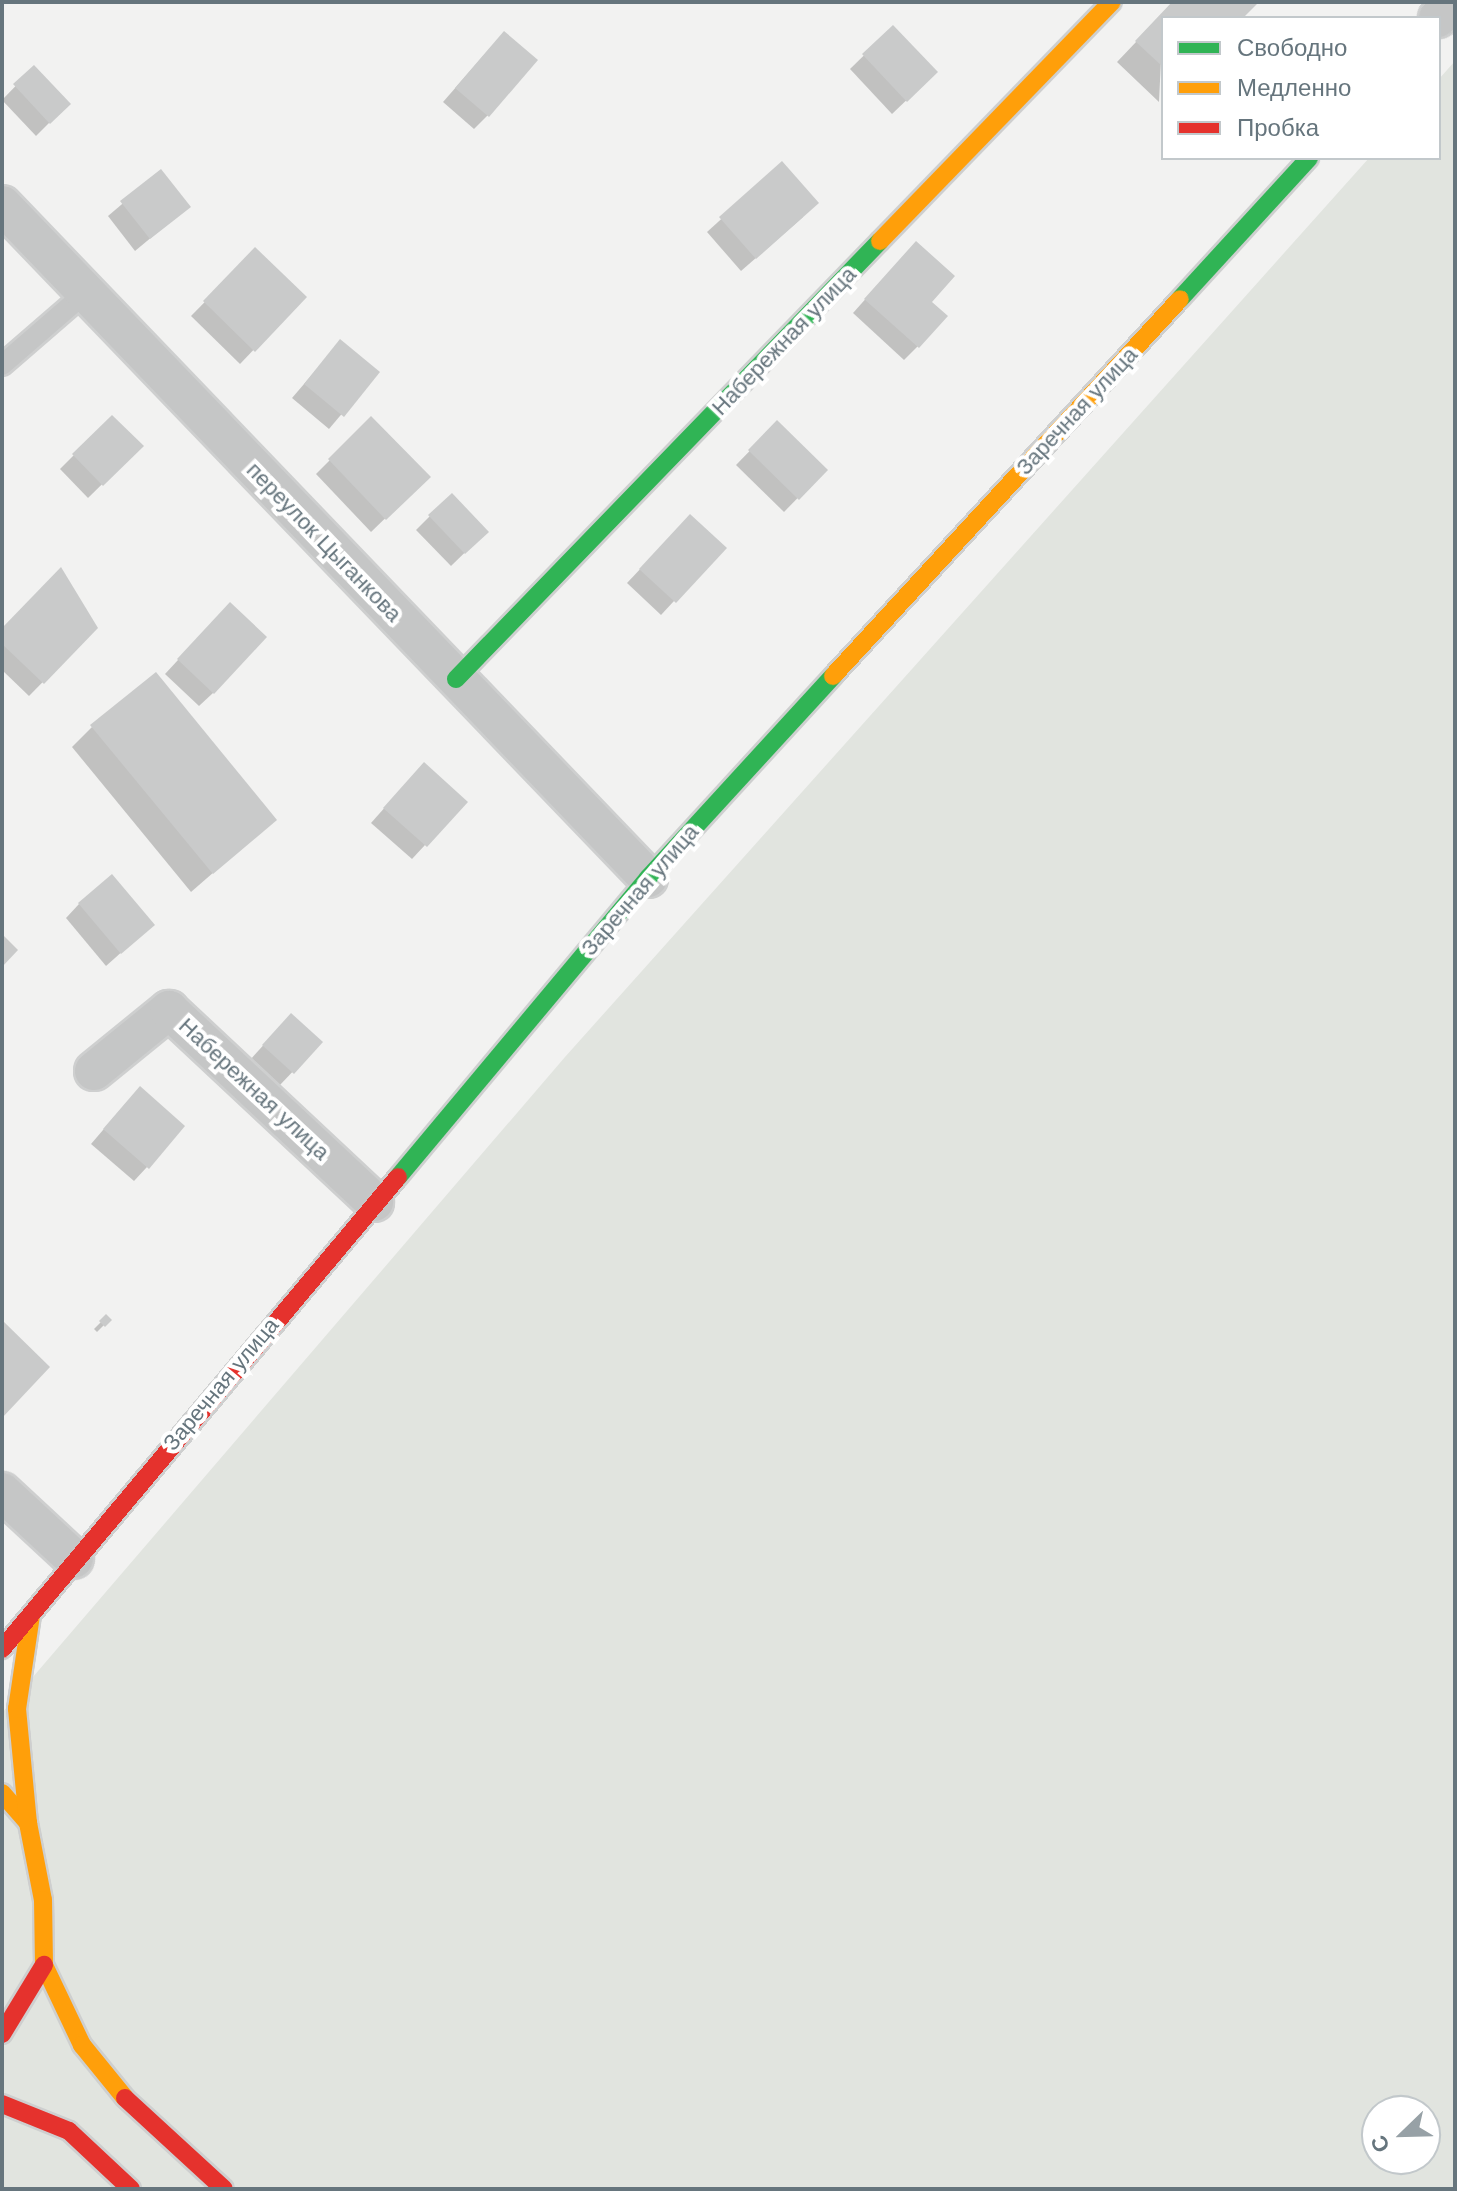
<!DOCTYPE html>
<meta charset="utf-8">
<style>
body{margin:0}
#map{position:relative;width:1457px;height:2191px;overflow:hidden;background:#f2f2f1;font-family:"Work Sans",sans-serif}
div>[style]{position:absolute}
.green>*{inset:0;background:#e1e4df}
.shadow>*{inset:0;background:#0003}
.building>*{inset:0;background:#c9caca}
.roads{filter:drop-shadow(2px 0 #cecfcf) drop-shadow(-2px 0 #cecfcf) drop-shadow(0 2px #cecfcf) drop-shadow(0 -2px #cecfcf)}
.lane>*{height:20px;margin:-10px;padding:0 10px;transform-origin:10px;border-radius:10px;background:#c5c6c6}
.street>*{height:38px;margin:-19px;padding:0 19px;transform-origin:19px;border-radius:19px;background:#c5c6c6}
.fast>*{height:18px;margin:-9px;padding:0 9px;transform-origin:9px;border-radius:9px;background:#30b455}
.slow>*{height:18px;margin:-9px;padding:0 9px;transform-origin:9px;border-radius:9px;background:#ff9f0a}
.jam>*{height:18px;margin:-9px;padding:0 9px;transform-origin:9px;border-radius:9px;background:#e5322d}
span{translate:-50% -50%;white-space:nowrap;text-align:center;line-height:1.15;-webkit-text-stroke:8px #fff;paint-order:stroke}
.street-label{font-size:22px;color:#66757d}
.frame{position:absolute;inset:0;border:4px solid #66757d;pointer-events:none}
.legend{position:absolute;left:1161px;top:16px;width:280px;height:144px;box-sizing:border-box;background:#fff;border:2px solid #c2c8cb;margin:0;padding:10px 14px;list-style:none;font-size:24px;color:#66757d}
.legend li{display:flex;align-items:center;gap:16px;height:40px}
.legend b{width:40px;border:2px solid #c2c8cb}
.north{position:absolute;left:1361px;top:2095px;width:80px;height:80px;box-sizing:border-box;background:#fff;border:2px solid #c2c8cb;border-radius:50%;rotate:247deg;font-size:22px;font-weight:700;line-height:32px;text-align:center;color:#66757d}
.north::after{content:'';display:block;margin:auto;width:28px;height:36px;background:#97a1a6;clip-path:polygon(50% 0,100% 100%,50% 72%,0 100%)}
</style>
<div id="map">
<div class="green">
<i style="clip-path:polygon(evenodd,1455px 61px,1455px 2189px,2px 2189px,2px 1713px,565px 1057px,1369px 158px,1439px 158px,1439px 79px,1455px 61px,1377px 2111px,1425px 2111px,1425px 2159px,1377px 2159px,1377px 2111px)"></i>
</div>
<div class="shadow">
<i style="clip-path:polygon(1174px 2px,1256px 2px,1241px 18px,1163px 18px,1159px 102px,1117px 62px)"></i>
<i style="clip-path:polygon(893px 27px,936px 72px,892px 114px,850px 69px)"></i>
<i style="clip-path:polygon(491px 47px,488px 115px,474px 129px,443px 102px)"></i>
<i style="clip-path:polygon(34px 67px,68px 104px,36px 136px,2px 100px)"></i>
<i style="clip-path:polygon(782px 164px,803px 217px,741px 271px,707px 232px)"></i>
<i style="clip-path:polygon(161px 171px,188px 207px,135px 251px,108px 216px)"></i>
<i style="clip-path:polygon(256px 250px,304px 297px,240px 364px,191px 316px)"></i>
<i style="clip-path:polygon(903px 257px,918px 346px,904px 360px,853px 313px)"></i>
<i style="clip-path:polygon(340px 342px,377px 372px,329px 429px,292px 398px)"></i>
<i style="clip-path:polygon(112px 417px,141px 446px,88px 498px,60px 469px)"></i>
<i style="clip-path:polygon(371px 419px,428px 477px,371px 532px,316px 474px)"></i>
<i style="clip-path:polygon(777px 423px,825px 470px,784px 512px,736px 465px)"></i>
<i style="clip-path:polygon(430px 516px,486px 532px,451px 566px,416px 530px)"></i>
<i style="clip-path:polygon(677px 530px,674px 601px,661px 615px,627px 583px)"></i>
<i style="clip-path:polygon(217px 618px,213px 693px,199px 706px,165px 674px)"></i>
<i style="clip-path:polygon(96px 628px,29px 696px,2px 670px,2px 630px)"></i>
<i style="clip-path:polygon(92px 727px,274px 820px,191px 892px,72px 747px)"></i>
<i style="clip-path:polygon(411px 778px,465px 802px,412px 859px,371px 823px)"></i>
<i style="clip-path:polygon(79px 904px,152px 925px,106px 966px,66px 918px)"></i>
<i style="clip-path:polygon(278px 1029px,320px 1043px,279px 1086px,250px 1060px)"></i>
<i style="clip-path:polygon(127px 1102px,147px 1167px,134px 1181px,91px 1144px)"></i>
<i style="clip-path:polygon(106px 1317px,109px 1320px,97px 1332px,94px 1329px)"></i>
</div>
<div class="building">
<i style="clip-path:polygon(1172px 2px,1259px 2px,1243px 18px,1163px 18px,1163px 67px,1135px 41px)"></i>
<i style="clip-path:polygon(893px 25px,938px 72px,907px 102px,862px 54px)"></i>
<i style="clip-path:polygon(504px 31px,538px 60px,489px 117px,455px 88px)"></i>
<i style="clip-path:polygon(34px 65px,71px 104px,50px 124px,13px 84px)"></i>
<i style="clip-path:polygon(782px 161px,819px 203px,756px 259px,719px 217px)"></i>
<i style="clip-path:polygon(161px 169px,191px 207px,150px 239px,120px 201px)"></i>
<i style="clip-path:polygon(916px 241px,955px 276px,932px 302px,948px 316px,919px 348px,864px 299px)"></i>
<i style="clip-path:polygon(255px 247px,307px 297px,255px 352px,203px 301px)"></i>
<i style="clip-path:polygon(340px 339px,380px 372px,344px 417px,304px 384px)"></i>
<i style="clip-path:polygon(112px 415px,144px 446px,103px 486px,72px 454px)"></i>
<i style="clip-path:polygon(371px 416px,431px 477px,386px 520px,328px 459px)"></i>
<i style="clip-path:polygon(777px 420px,828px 470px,799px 500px,748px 450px)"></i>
<i style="clip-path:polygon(452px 493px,489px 532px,465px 554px,428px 515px)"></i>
<i style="clip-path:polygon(690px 514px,727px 548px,676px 603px,639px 569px)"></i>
<i style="clip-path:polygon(61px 567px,98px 628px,44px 684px,2px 644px,2px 628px)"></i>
<i style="clip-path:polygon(230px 602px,267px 637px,214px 694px,177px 659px)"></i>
<i style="clip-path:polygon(156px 672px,277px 820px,213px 874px,90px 725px)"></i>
<i style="clip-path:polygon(424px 762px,468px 802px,427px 847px,383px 808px)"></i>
<i style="clip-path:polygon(112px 874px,155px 925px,121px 954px,78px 903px)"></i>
<i style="clip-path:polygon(2px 934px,18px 950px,2px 967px)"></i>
<i style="clip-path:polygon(291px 1013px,323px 1042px,294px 1074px,262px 1045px)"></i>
<i style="clip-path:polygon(140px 1086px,185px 1126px,149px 1169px,103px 1129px)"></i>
<i style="clip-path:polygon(106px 1314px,112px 1320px,105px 1327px,99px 1321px)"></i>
<i style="clip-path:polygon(2px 1320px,50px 1367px,2px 1418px)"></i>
</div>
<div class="roads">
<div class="lane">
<i style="left:2px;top:365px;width:110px;rotate:-40.9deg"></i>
</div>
<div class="street">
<i style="left:1438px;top:18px;width:21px;rotate:-49deg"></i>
<i style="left:2px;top:205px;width:933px;rotate:46.17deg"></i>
<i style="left:94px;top:1071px;width:97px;rotate:-39.1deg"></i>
<i style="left:169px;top:1010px;width:281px;rotate:43.1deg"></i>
<i style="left:2px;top:1492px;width:98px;rotate:42.9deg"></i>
</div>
<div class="fast">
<i style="left:1180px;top:299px;width:191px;rotate:-47.5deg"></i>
<i style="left:456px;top:679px;width:610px;rotate:-45.93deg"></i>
<i style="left:398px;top:1177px;width:390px;rotate:-50.1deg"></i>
<i style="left:648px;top:878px;width:274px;rotate:-47.5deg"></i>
</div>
<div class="slow">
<i style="left:880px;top:241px;width:333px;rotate:-45.9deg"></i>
<i style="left:833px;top:676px;width:512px;rotate:-47.37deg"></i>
<i style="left:2px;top:1793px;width:40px;rotate:49deg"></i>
<i style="left:28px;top:1823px;width:78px;rotate:79deg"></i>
<i style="left:43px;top:1900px;width:65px;rotate:89.1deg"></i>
<i style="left:44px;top:1965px;width:89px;rotate:64.6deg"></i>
<i style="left:82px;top:2045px;width:68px;rotate:50.9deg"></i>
<i style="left:28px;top:1823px;width:115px;rotate:-95.5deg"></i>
<i style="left:17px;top:1709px;width:95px;rotate:-81.5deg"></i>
</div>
<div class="jam">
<i style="left:2px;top:1649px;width:616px;rotate:-50deg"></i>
<i style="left:2px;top:2034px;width:81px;rotate:-58.7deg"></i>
<i style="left:125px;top:2098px;width:134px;rotate:42.6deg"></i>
<i style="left:2px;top:2104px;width:72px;rotate:21.9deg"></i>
<i style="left:69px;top:2131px;width:85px;rotate:43.1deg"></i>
</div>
</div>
<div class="street-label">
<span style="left:784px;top:341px;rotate:-46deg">Набережная улица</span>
<span style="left:1077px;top:411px;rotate:-47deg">Заречная улица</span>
<span style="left:324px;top:542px;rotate:46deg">переулок Цыганкова</span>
<span style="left:640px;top:890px;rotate:-49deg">Заречная улица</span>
<span style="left:254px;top:1089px;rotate:43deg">Набережная улица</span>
<span style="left:221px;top:1384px;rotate:-50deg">Заречная улица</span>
</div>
<div class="frame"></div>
<ul class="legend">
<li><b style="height:10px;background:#30b455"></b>Свободно</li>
<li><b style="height:10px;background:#ff9f0a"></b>Медленно</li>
<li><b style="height:10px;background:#e5322d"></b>Пробка</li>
</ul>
<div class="north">С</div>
</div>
